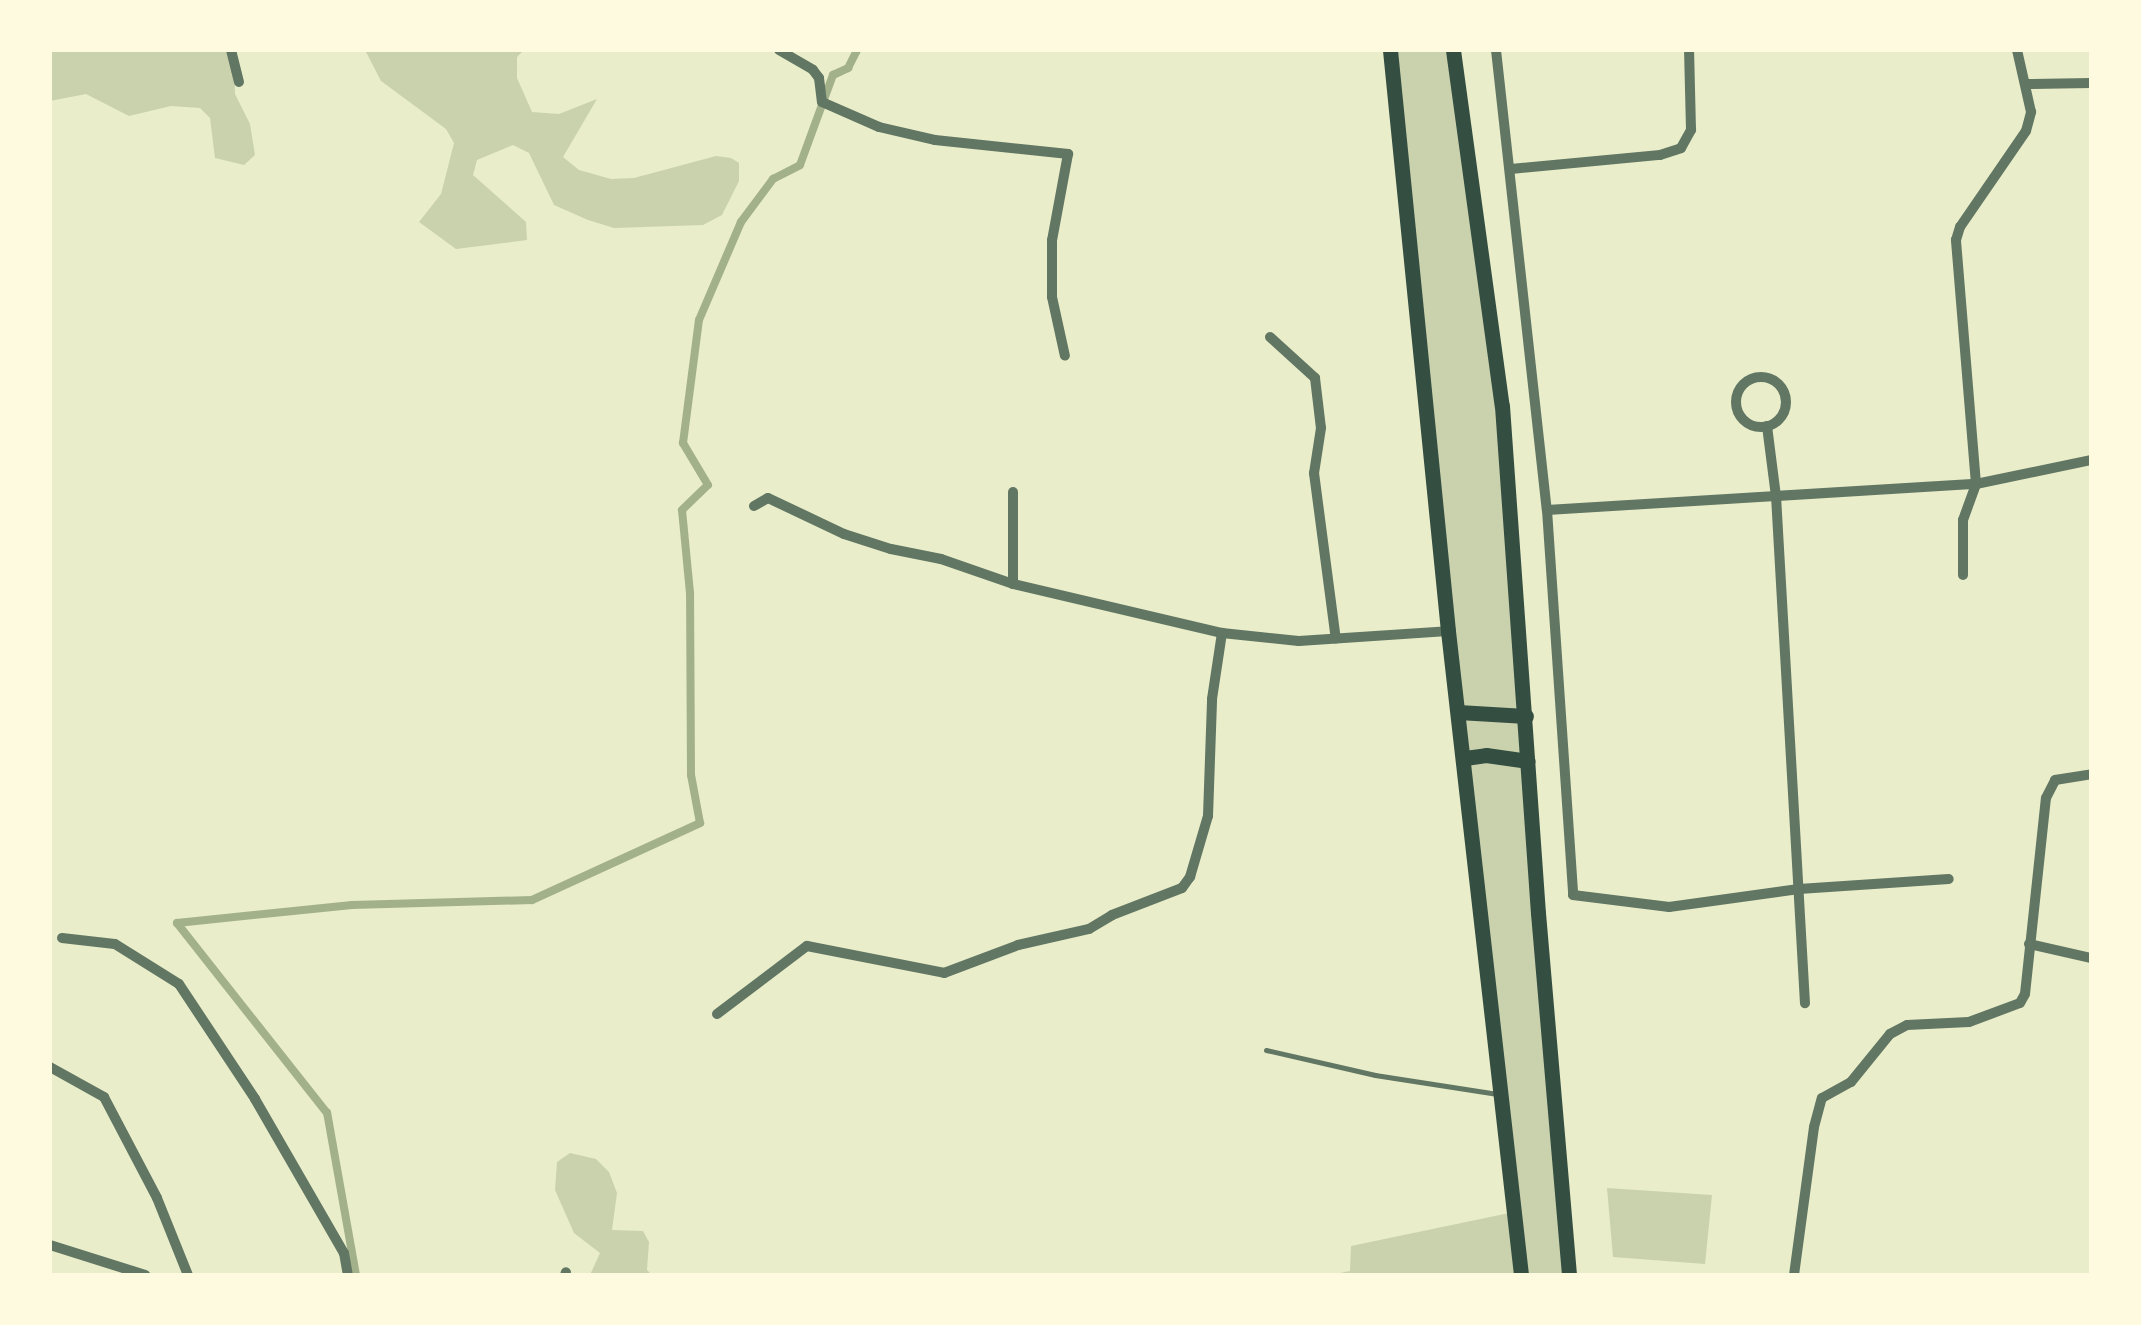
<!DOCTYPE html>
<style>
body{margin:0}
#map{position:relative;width:2141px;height:1325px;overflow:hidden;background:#e9edc9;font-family:"Asap Condensed",sans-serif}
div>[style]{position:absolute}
.green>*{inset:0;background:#cad2ad}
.stream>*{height:8px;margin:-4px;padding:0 4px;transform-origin:4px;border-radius:4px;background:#a3b18a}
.service>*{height:5px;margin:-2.5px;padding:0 2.5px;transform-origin:2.5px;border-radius:2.5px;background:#617663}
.minor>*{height:10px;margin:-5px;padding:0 5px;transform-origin:5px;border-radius:5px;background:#617663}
.minor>.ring{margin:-5px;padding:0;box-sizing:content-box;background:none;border:10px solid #617663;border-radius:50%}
.secondary>*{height:15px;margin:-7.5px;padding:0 7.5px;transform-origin:7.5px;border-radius:7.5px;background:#344e41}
span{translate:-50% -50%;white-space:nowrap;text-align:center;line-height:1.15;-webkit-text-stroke:8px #fefae0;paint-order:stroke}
.frame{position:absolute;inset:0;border:52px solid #fefae0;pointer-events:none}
</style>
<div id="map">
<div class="green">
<i style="clip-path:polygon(50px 50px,234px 50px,235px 94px,250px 124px,255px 155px,244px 165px,215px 158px,210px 118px,200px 108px,171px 106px,129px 116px,86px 94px,50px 101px)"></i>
<i style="clip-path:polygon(524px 50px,517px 57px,517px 78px,532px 112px,559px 114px,597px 99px,563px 157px,579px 170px,611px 179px,634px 178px,716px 156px,731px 158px,739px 163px,739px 181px,722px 215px,703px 225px,614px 228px,588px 220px,554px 205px,529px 153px,513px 145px,477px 160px,473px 175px,526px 222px,527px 240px,456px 249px,419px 222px,441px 194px,454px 143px,446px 129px,381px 81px,365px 50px)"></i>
<i style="clip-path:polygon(1390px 50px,1454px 50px,1502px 406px,1568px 1275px,1330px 1275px,1350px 1271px,1351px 1246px,1514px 1212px)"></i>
<i style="clip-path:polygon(570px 1153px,596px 1159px,609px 1172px,617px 1193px,612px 1230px,643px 1231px,649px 1242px,647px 1270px,652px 1275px,590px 1275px,600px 1253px,574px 1233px,555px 1190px,557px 1162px)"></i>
<i style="clip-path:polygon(1607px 1188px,1712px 1195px,1705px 1264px,1613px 1257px)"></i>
</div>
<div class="stream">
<i style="left:356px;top:1275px;width:165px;rotate:-100.1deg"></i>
<i style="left:327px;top:1113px;width:242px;rotate:-128.3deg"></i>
<i style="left:177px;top:923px;width:176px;rotate:-5.9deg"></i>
<i style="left:352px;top:905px;width:180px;rotate:-1.6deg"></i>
<i style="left:532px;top:900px;width:185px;rotate:-24.6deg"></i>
<i style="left:700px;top:823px;width:49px;rotate:-100.6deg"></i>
<i style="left:691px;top:775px;width:182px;rotate:-90.3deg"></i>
<i style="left:690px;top:593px;width:83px;rotate:-95.5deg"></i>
<i style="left:682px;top:510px;width:36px;rotate:-44deg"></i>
<i style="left:708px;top:485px;width:49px;rotate:-120.8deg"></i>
<i style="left:683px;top:443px;width:124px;rotate:-82.6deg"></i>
<i style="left:699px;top:320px;width:107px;rotate:-66.8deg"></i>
<i style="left:741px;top:222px;width:54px;rotate:-53.3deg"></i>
<i style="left:773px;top:179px;width:30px;rotate:-27deg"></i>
<i style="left:800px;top:165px;width:96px;rotate:-69.9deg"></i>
<i style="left:833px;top:75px;width:17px;rotate:-25deg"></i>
<i style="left:848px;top:68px;width:20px;rotate:-63deg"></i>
</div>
<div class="service">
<i style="left:1266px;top:1050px;width:112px;rotate:12.9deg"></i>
<i style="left:1375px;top:1075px;width:124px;rotate:8.8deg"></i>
</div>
<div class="minor">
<i style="left:231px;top:50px;width:33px;rotate:76deg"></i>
<i style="left:779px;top:50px;width:39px;rotate:30deg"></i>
<i style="left:813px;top:70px;width:10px;rotate:53deg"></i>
<i style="left:819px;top:78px;width:24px;rotate:83deg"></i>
<i style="left:822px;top:102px;width:62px;rotate:23.7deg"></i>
<i style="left:879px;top:127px;width:57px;rotate:13.1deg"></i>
<i style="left:935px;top:140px;width:134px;rotate:6deg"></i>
<i style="left:1068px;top:154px;width:87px;rotate:100.5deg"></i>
<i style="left:1052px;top:240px;width:57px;rotate:90deg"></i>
<i style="left:1052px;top:297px;width:60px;rotate:77.6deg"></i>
<i style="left:1496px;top:50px;width:463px;rotate:83.7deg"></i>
<i style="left:1547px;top:510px;width:386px;rotate:86.1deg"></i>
<i style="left:1573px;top:895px;width:97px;rotate:7.1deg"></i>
<i style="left:1669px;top:907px;width:131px;rotate:-7.9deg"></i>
<i style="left:1799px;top:889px;width:150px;rotate:-3.8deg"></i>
<i style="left:2027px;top:84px;width:64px;rotate:-0.9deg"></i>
<i style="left:1511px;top:169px;width:150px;rotate:-5.4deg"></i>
<i style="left:1660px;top:155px;width:22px;rotate:-18deg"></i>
<i style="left:1681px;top:148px;width:21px;rotate:-61deg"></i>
<i style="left:1691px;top:130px;width:80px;rotate:-91.4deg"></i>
<i style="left:1270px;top:337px;width:61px;rotate:42.3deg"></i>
<i style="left:1315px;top:378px;width:50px;rotate:83.2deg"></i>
<i style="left:1321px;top:428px;width:46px;rotate:98.8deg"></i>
<i style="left:1314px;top:473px;width:167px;rotate:82.5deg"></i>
<i class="ring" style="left:1736px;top:377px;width:40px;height:40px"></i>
<i style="left:1767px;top:426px;width:71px;rotate:82.7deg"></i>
<i style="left:1776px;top:496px;width:508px;rotate:86.73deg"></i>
<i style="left:754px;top:506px;width:16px;rotate:-30deg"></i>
<i style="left:768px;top:498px;width:84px;rotate:25.3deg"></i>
<i style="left:844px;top:534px;width:49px;rotate:17.7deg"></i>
<i style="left:891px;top:549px;width:51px;rotate:11.3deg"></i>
<i style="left:941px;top:559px;width:76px;rotate:19.1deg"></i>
<i style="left:1013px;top:584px;width:215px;rotate:13.2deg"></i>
<i style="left:1222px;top:633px;width:77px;rotate:5.9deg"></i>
<i style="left:1299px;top:641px;width:149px;rotate:-3.8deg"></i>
<i style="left:1547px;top:510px;width:430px;rotate:-3.5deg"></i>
<i style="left:1976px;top:484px;width:117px;rotate:-11.8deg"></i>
<i style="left:1963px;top:575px;width:55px;rotate:-90deg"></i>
<i style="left:1963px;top:520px;width:38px;rotate:-70deg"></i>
<i style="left:1976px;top:484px;width:245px;rotate:-94.7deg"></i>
<i style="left:1956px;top:240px;width:14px;rotate:-73deg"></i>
<i style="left:1960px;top:227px;width:116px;rotate:-55.5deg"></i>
<i style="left:2026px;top:131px;width:20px;rotate:-75deg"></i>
<i style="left:2031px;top:112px;width:64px;rotate:-102.7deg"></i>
<i style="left:1013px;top:584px;width:92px;rotate:-90deg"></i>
<i style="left:62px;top:938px;width:53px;rotate:6.5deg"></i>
<i style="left:115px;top:944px;width:75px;rotate:32deg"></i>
<i style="left:179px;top:984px;width:138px;rotate:56.5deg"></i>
<i style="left:255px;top:1099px;width:178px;rotate:60deg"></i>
<i style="left:344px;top:1253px;width:22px;rotate:80deg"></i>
<i style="left:2029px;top:944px;width:64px;rotate:12.7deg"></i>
<i style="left:717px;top:1014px;width:113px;rotate:-37.1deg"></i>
<i style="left:807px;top:946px;width:140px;rotate:11.1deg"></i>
<i style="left:944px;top:973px;width:79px;rotate:-20.7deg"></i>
<i style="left:1018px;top:945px;width:73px;rotate:-12.7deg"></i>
<i style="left:1089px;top:929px;width:27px;rotate:-31deg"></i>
<i style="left:1112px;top:915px;width:75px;rotate:-21.1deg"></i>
<i style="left:1182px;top:888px;width:14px;rotate:-54deg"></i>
<i style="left:1190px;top:877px;width:64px;rotate:-73.6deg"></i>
<i style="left:1208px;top:816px;width:117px;rotate:-88deg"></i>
<i style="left:1212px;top:699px;width:67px;rotate:-81.4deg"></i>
<i style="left:50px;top:1067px;width:62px;rotate:29.1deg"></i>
<i style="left:104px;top:1097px;width:114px;rotate:62.3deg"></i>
<i style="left:157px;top:1198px;width:83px;rotate:68.1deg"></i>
<i style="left:50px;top:1245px;width:100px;rotate:17.5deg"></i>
<i style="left:565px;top:1275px;width:3px;rotate:-72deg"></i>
<i style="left:1794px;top:1275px;width:149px;rotate:-82.3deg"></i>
<i style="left:1814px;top:1127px;width:30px;rotate:-75deg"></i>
<i style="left:1822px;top:1098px;width:33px;rotate:-29deg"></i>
<i style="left:1851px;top:1082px;width:62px;rotate:-50.9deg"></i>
<i style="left:1890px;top:1034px;width:19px;rotate:-28deg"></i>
<i style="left:1907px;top:1025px;width:62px;rotate:-2.8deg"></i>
<i style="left:1969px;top:1022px;width:54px;rotate:-20.4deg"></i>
<i style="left:2020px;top:1003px;width:10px;rotate:-61deg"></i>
<i style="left:2025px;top:994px;width:197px;rotate:-83.9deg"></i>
<i style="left:2046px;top:798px;width:20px;rotate:-63deg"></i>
<i style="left:2055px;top:780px;width:36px;rotate:-9deg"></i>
</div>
<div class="secondary">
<i style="left:1390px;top:50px;width:584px;rotate:84.3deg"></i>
<i style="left:1448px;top:631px;width:648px;rotate:83.53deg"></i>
<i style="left:1453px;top:50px;width:359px;rotate:82.2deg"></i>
<i style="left:1502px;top:406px;width:508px;rotate:85.94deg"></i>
<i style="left:1538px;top:913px;width:363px;rotate:85.1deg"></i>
<i style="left:1458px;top:712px;width:68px;rotate:3.4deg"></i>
<i style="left:1465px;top:758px;width:21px;rotate:-8deg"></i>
<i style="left:1486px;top:755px;width:42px;rotate:8.1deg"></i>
</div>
<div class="frame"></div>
</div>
